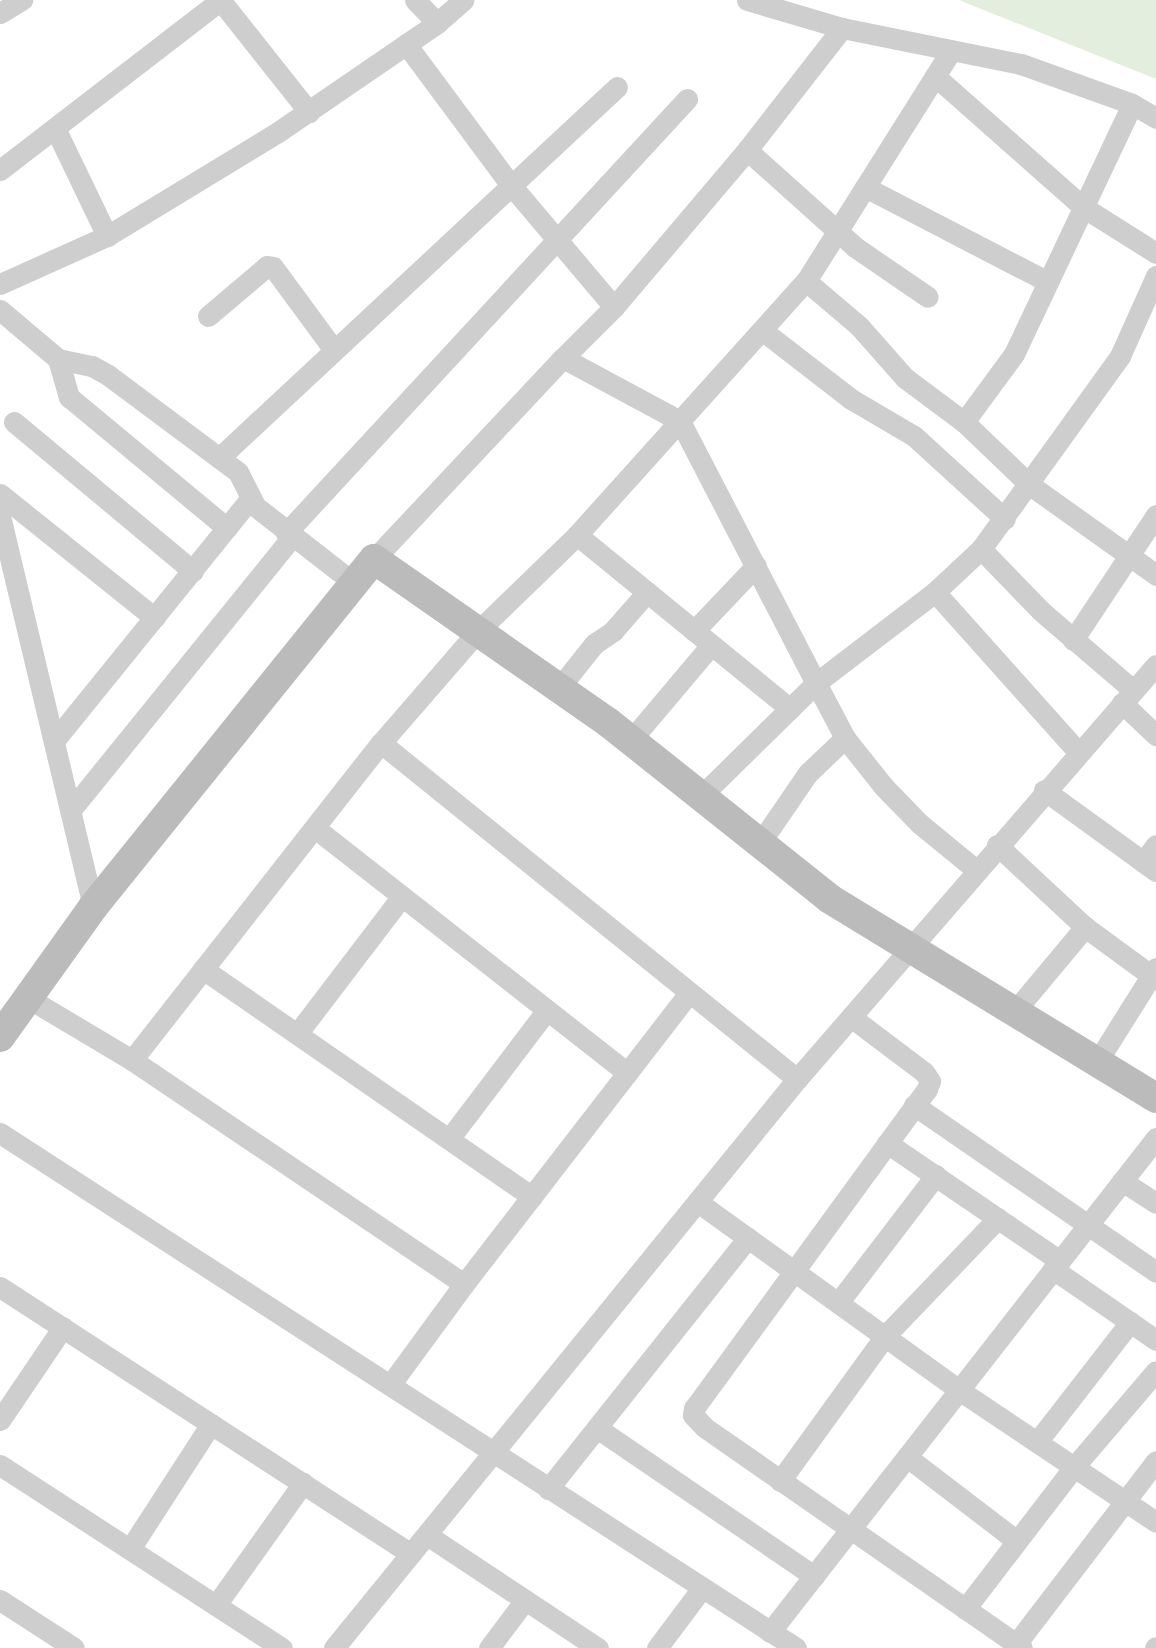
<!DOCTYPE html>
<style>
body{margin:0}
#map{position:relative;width:1156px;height:1648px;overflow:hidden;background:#fff;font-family:"Archivo Narrow",sans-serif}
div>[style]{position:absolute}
.green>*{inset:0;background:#e3eedf}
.street>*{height:21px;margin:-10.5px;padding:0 10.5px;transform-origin:10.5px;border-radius:10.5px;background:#cecece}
.secondary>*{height:30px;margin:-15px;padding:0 15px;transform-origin:15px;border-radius:15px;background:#bbb}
span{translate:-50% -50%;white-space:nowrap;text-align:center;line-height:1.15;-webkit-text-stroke:7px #fff;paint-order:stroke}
</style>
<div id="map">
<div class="green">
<i style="clip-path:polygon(959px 0,1156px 0,1156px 79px)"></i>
</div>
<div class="street">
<i style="left:415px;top:0;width:32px;rotate:46deg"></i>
<i style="left:747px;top:0;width:99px;rotate:16.4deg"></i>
<i style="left:842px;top:28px;width:183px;rotate:11.4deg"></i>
<i style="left:1021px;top:64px;width:118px;rotate:19.8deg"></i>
<i style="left:1132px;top:104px;width:28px;rotate:30deg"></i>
<i style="left:221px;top:1px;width:142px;rotate:51.6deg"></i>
<i style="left:0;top:13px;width:26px;rotate:-31deg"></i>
<i style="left:406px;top:44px;width:174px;rotate:53.4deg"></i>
<i style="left:510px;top:184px;width:161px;rotate:49.8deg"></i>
<i style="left:614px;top:307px;width:72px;rotate:135deg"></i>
<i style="left:563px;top:358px;width:133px;rotate:28.3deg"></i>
<i style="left:680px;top:421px;width:295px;rotate:62.6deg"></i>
<i style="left:816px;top:683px;width:161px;rotate:135.5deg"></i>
<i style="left:935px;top:76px;width:198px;rotate:41.5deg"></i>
<i style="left:1083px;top:207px;width:86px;rotate:32.2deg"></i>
<i style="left:56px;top:130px;width:118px;rotate:64.3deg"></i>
<i style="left:747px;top:150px;width:145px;rotate:41.9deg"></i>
<i style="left:855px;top:247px;width:88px;rotate:34.4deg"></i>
<i style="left:0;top:170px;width:279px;rotate:-37.6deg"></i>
<i style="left:865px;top:187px;width:206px;rotate:27.4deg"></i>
<i style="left:806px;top:281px;width:70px;rotate:40.3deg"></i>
<i style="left:859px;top:326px;width:69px;rotate:48.5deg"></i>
<i style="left:905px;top:378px;width:74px;rotate:36.7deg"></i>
<i style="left:964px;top:422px;width:91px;rotate:43.7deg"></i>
<i style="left:1030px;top:485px;width:155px;rotate:35.5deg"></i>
<i style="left:0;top:284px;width:117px;rotate:-24.2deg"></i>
<i style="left:107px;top:236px;width:200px;rotate:-31.3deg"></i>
<i style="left:278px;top:132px;width:193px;rotate:-34.4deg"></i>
<i style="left:437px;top:23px;width:35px;rotate:-41deg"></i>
<i style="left:614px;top:307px;width:206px;rotate:-49.7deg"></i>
<i style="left:747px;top:150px;width:155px;rotate:-52.1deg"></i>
<i style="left:0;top:310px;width:76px;rotate:40.2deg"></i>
<i style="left:58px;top:359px;width:35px;rotate:12deg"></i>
<i style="left:92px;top:366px;width:18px;rotate:29deg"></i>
<i style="left:108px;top:375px;width:162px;rotate:36.7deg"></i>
<i style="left:238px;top:472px;width:38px;rotate:63deg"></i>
<i style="left:255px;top:506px;width:125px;rotate:37.9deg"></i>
<i style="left:208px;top:316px;width:77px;rotate:-40.3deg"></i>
<i style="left:267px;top:266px;width:6px;rotate:9deg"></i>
<i style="left:273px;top:267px;width:103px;rotate:53.7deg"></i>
<i style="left:763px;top:331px;width:111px;rotate:37.7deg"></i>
<i style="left:851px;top:399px;width:73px;rotate:30.4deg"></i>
<i style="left:914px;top:436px;width:123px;rotate:42.4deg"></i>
<i style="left:58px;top:359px;width:40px;rotate:74deg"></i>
<i style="left:69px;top:397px;width:205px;rotate:39.7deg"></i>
<i style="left:14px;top:422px;width:233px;rotate:39.8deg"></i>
<i style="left:964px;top:422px;width:84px;rotate:-53.7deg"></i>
<i style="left:1014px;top:354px;width:276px;rotate:-64.7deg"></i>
<i style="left:219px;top:458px;width:544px;rotate:-42.99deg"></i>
<i style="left:0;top:494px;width:198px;rotate:38.7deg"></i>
<i style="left:0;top:516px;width:402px;rotate:76.6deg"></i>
<i style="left:286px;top:533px;width:591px;rotate:-47.26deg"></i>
<i style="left:577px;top:535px;width:275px;rotate:39.2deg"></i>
<i style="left:981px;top:549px;width:86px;rotate:45.9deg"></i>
<i style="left:1041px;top:611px;width:121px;rotate:40.7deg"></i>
<i style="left:374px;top:559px;width:276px;rotate:-46.8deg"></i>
<i style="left:935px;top:592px;width:215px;rotate:48.2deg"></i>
<i style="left:694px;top:631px;width:90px;rotate:-46.4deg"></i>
<i style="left:1073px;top:640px;width:150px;rotate:-56.4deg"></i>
<i style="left:559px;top:688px;width:56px;rotate:-51.5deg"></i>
<i style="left:594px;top:644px;width:23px;rotate:-34deg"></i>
<i style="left:613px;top:631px;width:52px;rotate:-48.9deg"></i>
<i style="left:1122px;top:703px;width:47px;rotate:43.3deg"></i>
<i style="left:631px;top:740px;width:124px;rotate:-49.9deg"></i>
<i style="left:54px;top:741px;width:310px;rotate:-51deg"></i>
<i style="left:381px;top:743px;width:535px;rotate:38.93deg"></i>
<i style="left:1044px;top:790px;width:138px;rotate:35.9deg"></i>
<i style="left:70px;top:811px;width:351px;rotate:-51deg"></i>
<i style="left:315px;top:828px;width:397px;rotate:38.1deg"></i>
<i style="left:760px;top:843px;width:85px;rotate:-55.6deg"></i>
<i style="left:808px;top:773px;width:51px;rotate:-43.4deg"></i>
<i style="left:997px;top:845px;width:120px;rotate:43deg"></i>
<i style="left:1085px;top:927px;width:88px;rotate:36.2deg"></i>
<i style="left:1143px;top:862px;width:21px;rotate:-53deg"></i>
<i style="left:975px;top:869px;width:72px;rotate:-140.6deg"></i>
<i style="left:919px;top:823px;width:50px;rotate:-134.2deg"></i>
<i style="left:884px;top:787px;width:63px;rotate:-128.5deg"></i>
<i style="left:845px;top:738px;width:62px;rotate:-117.8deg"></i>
<i style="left:816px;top:683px;width:150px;rotate:-37.4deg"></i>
<i style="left:935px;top:592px;width:63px;rotate:-43.1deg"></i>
<i style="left:981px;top:549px;width:238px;rotate:-54.2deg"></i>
<i style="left:1120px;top:356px;width:88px;rotate:-65.8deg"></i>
<i style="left:203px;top:969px;width:400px;rotate:34.7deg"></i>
<i style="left:28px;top:998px;width:121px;rotate:30.8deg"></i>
<i style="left:132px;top:1060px;width:403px;rotate:-51.9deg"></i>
<i style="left:381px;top:743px;width:148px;rotate:-49.1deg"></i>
<i style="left:478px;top:631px;width:138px;rotate:-44.1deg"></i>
<i style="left:577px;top:535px;width:342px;rotate:-48deg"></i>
<i style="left:806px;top:281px;width:272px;rotate:-57.8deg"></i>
<i style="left:1014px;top:1012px;width:111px;rotate:-50.1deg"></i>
<i style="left:851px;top:1017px;width:91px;rotate:37deg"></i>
<i style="left:924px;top:1072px;width:11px;rotate:56deg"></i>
<i style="left:930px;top:1081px;width:9px;rotate:111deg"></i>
<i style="left:927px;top:1089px;width:395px;rotate:126.1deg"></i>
<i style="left:694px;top:1408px;width:7px;rotate:98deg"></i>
<i style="left:693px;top:1415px;width:16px;rotate:47deg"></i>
<i style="left:704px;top:1427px;width:387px;rotate:34.8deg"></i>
<i style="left:297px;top:1034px;width:173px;rotate:-52.7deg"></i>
<i style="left:132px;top:1060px;width:400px;rotate:34deg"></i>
<i style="left:464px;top:1284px;width:125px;rotate:126.2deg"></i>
<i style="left:1097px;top:1062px;width:111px;rotate:-57.9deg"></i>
<i style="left:914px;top:1105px;width:294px;rotate:34.6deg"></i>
<i style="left:0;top:1133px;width:948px;rotate:32.9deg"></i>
<i style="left:449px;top:1139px;width:162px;rotate:-52.8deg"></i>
<i style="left:887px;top:1143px;width:209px;rotate:34.3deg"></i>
<i style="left:1122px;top:1181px;width:40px;rotate:32.9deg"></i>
<i style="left:699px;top:1203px;width:320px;rotate:35.7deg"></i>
<i style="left:959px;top:1390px;width:237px;rotate:33.8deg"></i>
<i style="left:1053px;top:1269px;width:125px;rotate:34.6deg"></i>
<i style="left:464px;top:1284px;width:368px;rotate:-52.3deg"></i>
<i style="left:0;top:1287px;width:490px;rotate:33deg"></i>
<i style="left:838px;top:1303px;width:161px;rotate:-52.6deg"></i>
<i style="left:0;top:1420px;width:112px;rotate:-55.9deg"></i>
<i style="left:597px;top:1428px;width:263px;rotate:34.3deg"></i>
<i style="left:1037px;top:1442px;width:152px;rotate:-52.2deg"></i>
<i style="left:907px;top:1457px;width:138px;rotate:37.4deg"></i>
<i style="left:0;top:1465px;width:336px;rotate:33deg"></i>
<i style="left:780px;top:1481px;width:179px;rotate:-54.1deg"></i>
<i style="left:885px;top:1336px;width:163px;rotate:-46.2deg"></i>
<i style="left:548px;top:1489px;width:321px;rotate:-51.5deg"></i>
<i style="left:427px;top:1535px;width:205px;rotate:33.5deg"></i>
<i style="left:130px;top:1549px;width:149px;rotate:-57.1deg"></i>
<i style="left:0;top:1600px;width:88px;rotate:33deg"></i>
<i style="left:216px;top:1605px;width:150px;rotate:-54.5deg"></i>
<i style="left:965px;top:1609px;width:179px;rotate:-52.5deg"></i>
<i style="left:1074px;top:1467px;width:126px;rotate:-49.5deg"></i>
<i style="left:770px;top:1632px;width:627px;rotate:-52deg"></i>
<i style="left:1016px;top:1644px;width:230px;rotate:-52.6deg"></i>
<i style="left:334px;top:1648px;width:734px;rotate:-50.86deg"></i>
<i style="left:797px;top:1079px;width:548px;rotate:-49.07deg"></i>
<i style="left:489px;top:1648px;width:60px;rotate:-53.1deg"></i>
<i style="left:657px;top:1648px;width:75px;rotate:-53.1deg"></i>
<i style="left:1155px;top:1648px;width:1px;rotate:-45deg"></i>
</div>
<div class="secondary">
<i style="left:0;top:1037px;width:160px;rotate:-54.4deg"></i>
<i style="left:93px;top:907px;width:447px;rotate:-51.1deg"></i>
<i style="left:374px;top:559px;width:287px;rotate:34.9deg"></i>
<i style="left:609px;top:723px;width:283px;rotate:38.5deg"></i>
<i style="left:830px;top:899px;width:382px;rotate:31.4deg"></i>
</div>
</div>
